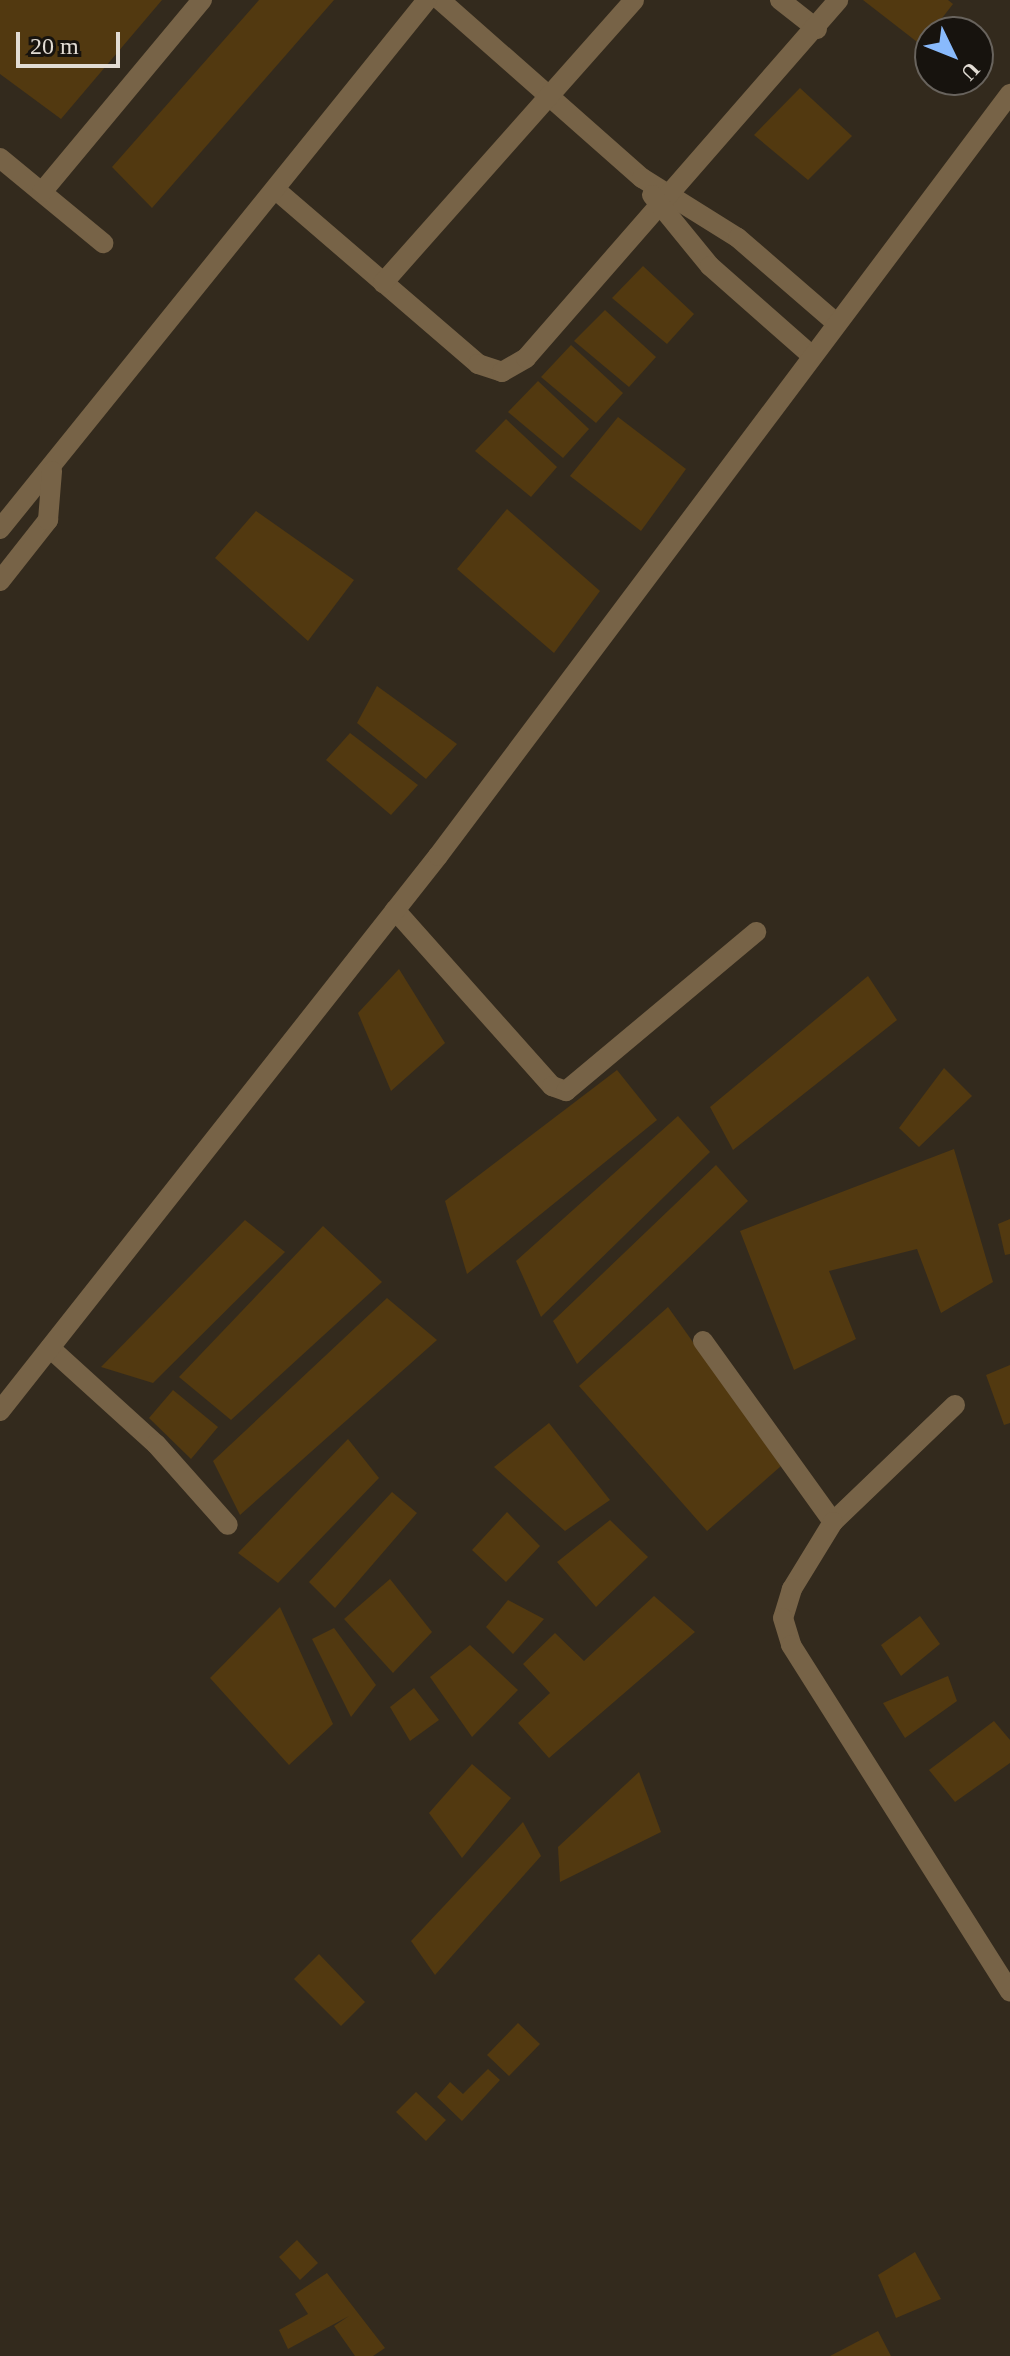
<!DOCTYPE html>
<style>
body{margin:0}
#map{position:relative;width:1010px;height:2356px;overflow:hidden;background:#332a1d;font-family:"Times New Roman",serif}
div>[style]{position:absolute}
.building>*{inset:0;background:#523910}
.minor>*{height:20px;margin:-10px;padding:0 10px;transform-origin:10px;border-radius:10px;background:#776347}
span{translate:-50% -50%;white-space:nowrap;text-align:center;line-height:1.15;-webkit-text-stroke:6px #17130e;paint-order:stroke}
.north{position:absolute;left:914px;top:16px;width:80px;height:80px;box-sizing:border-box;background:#17130e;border:2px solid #68635d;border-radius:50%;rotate:133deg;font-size:22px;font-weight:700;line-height:32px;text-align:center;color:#e2dcd4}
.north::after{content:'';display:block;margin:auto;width:28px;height:36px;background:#89bafc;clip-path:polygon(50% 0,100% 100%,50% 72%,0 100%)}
.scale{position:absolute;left:16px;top:32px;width:104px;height:36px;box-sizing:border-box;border:4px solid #e2dcd4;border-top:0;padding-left:10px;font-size:24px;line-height:28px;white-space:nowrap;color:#e2dcd4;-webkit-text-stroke:6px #17130e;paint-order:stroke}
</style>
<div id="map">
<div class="building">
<i style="clip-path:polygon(0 0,162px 0,61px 119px,0 74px)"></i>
<i style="clip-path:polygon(259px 0,334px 0,152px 208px,112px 167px)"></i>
<i style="clip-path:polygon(863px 0,948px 0,953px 4px,921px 45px)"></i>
<i style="clip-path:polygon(800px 88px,852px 136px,808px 180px,754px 135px)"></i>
<i style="clip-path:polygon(643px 266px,694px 314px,667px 344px,612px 298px)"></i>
<i style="clip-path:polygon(605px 310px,656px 357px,629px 387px,574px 341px)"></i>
<i style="clip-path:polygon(571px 345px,623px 393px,596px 423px,541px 377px)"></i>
<i style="clip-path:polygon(538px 381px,589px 429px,563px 458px,508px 412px)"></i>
<i style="clip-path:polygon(618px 417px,686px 469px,641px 531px,570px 476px)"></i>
<i style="clip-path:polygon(506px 419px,557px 467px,531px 497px,475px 451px)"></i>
<i style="clip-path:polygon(507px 509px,600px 591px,554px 653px,457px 569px)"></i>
<i style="clip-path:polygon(256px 511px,354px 580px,308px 641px,215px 558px)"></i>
<i style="clip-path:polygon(377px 686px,457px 744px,426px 779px,357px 723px)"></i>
<i style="clip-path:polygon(350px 733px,418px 785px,391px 815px,326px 760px)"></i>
<i style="clip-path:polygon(399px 969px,445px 1043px,391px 1091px,358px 1013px)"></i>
<i style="clip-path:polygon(868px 976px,897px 1020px,733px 1150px,710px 1107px)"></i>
<i style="clip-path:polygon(944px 1068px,972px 1096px,919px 1147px,899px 1128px)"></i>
<i style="clip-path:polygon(617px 1070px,657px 1120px,467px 1274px,445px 1201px)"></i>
<i style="clip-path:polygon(678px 1116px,710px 1152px,541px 1317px,516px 1261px)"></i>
<i style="clip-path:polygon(954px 1149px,993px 1282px,941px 1313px,917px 1249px,829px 1271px,856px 1339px,794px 1370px,740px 1231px)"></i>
<i style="clip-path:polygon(716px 1165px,748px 1201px,577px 1364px,553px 1321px)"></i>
<i style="clip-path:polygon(1010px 1219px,1010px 1254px,1005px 1255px,998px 1224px)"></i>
<i style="clip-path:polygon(245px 1220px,285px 1252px,153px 1383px,101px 1367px)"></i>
<i style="clip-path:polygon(323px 1226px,382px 1282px,231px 1420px,179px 1377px)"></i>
<i style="clip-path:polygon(387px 1298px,437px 1340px,240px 1515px,213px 1461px)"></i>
<i style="clip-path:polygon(668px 1307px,781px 1466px,707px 1531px,579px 1386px)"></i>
<i style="clip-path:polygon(1010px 1365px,1010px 1423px,1004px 1425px,986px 1375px)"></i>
<i style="clip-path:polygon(173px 1390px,218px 1427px,191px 1459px,149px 1418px)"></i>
<i style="clip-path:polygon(549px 1423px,610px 1500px,565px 1531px,494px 1467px)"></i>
<i style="clip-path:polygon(348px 1439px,379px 1478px,278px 1583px,238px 1553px)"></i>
<i style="clip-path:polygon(392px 1492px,417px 1513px,335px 1608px,309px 1582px)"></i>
<i style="clip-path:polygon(507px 1512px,540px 1546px,506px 1582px,472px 1550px)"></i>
<i style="clip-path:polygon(610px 1520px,648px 1557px,596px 1607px,557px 1562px)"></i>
<i style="clip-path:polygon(390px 1579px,432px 1632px,393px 1673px,344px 1619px)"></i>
<i style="clip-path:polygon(654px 1596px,695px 1632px,549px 1758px,518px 1723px,550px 1693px,523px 1664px,555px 1633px,584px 1661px)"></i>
<i style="clip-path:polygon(508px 1600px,544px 1619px,513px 1654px,486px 1627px)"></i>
<i style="clip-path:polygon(280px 1607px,333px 1724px,289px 1765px,210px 1678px)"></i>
<i style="clip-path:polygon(920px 1616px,940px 1644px,901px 1676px,881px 1645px)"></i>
<i style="clip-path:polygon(334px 1628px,376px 1685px,351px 1717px,312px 1639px)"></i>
<i style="clip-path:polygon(470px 1645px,518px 1690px,472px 1737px,430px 1677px)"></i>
<i style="clip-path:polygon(948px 1676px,957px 1701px,905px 1738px,883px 1703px)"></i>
<i style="clip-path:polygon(414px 1688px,439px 1720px,410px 1741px,390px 1707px)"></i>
<i style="clip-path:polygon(994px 1721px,1010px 1740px,1010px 1763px,955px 1802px,929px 1770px)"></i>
<i style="clip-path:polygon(472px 1764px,511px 1798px,462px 1858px,429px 1813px)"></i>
<i style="clip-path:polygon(639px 1772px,661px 1832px,560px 1882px,558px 1847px)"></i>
<i style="clip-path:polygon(523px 1822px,541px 1856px,435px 1975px,411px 1941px)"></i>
<i style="clip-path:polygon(319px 1954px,365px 2002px,341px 2026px,294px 1979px)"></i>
<i style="clip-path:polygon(518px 2023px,540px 2044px,509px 2076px,487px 2055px)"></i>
<i style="clip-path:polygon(488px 2069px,500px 2080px,462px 2121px,437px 2097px,450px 2082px,463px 2094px)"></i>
<i style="clip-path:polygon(416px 2092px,446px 2120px,426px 2141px,396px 2112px)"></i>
<i style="clip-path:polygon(297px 2240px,318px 2263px,300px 2280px,279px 2257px)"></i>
<i style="clip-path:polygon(915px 2252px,941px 2299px,896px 2318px,878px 2275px)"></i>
<i style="clip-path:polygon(327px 2273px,385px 2348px,373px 2356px,355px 2356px,334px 2326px,349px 2316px,288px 2349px,279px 2330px,308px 2314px,295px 2294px)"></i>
<i style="clip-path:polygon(878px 2331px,891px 2356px,830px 2356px)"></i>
</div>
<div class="minor">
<i style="left:440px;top:0;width:269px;rotate:41.4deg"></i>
<i style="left:642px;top:178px;width:113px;rotate:32deg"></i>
<i style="left:738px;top:238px;width:128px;rotate:40.9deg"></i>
<i style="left:780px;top:0;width:47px;rotate:38.1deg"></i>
<i style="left:0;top:158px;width:134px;rotate:39.5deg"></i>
<i style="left:276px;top:190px;width:267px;rotate:40.7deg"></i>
<i style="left:478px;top:364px;width:25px;rotate:18deg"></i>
<i style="left:502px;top:372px;width:28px;rotate:-30deg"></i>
<i style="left:526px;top:358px;width:475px;rotate:-48.9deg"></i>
<i style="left:42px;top:192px;width:250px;rotate:-50.2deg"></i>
<i style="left:652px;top:195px;width:92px;rotate:50.8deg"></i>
<i style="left:710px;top:266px;width:135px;rotate:41.4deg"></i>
<i style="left:383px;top:283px;width:378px;rotate:-48.4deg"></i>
<i style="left:0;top:529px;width:680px;rotate:-51.09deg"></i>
<i style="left:0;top:581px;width:78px;rotate:-51.8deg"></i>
<i style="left:48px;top:520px;width:49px;rotate:-85.3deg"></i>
<i style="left:395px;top:910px;width:236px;rotate:48.3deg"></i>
<i style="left:552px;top:1086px;width:15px;rotate:20deg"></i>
<i style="left:566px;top:1091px;width:248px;rotate:-39.9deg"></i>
<i style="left:703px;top:1341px;width:223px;rotate:54.3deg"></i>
<i style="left:50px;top:1348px;width:143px;rotate:42.2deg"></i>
<i style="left:156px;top:1444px;width:108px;rotate:48.4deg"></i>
<i style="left:955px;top:1405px;width:169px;rotate:136.2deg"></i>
<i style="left:833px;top:1522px;width:79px;rotate:121.5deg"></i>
<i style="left:792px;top:1589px;width:30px;rotate:107deg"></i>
<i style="left:783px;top:1618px;width:28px;rotate:73deg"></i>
<i style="left:791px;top:1645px;width:410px;rotate:57.7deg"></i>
<i style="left:0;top:1411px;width:707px;rotate:-51.72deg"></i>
<i style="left:438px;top:856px;width:953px;rotate:-53.11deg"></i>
</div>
<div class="north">U</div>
<div class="scale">20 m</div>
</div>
